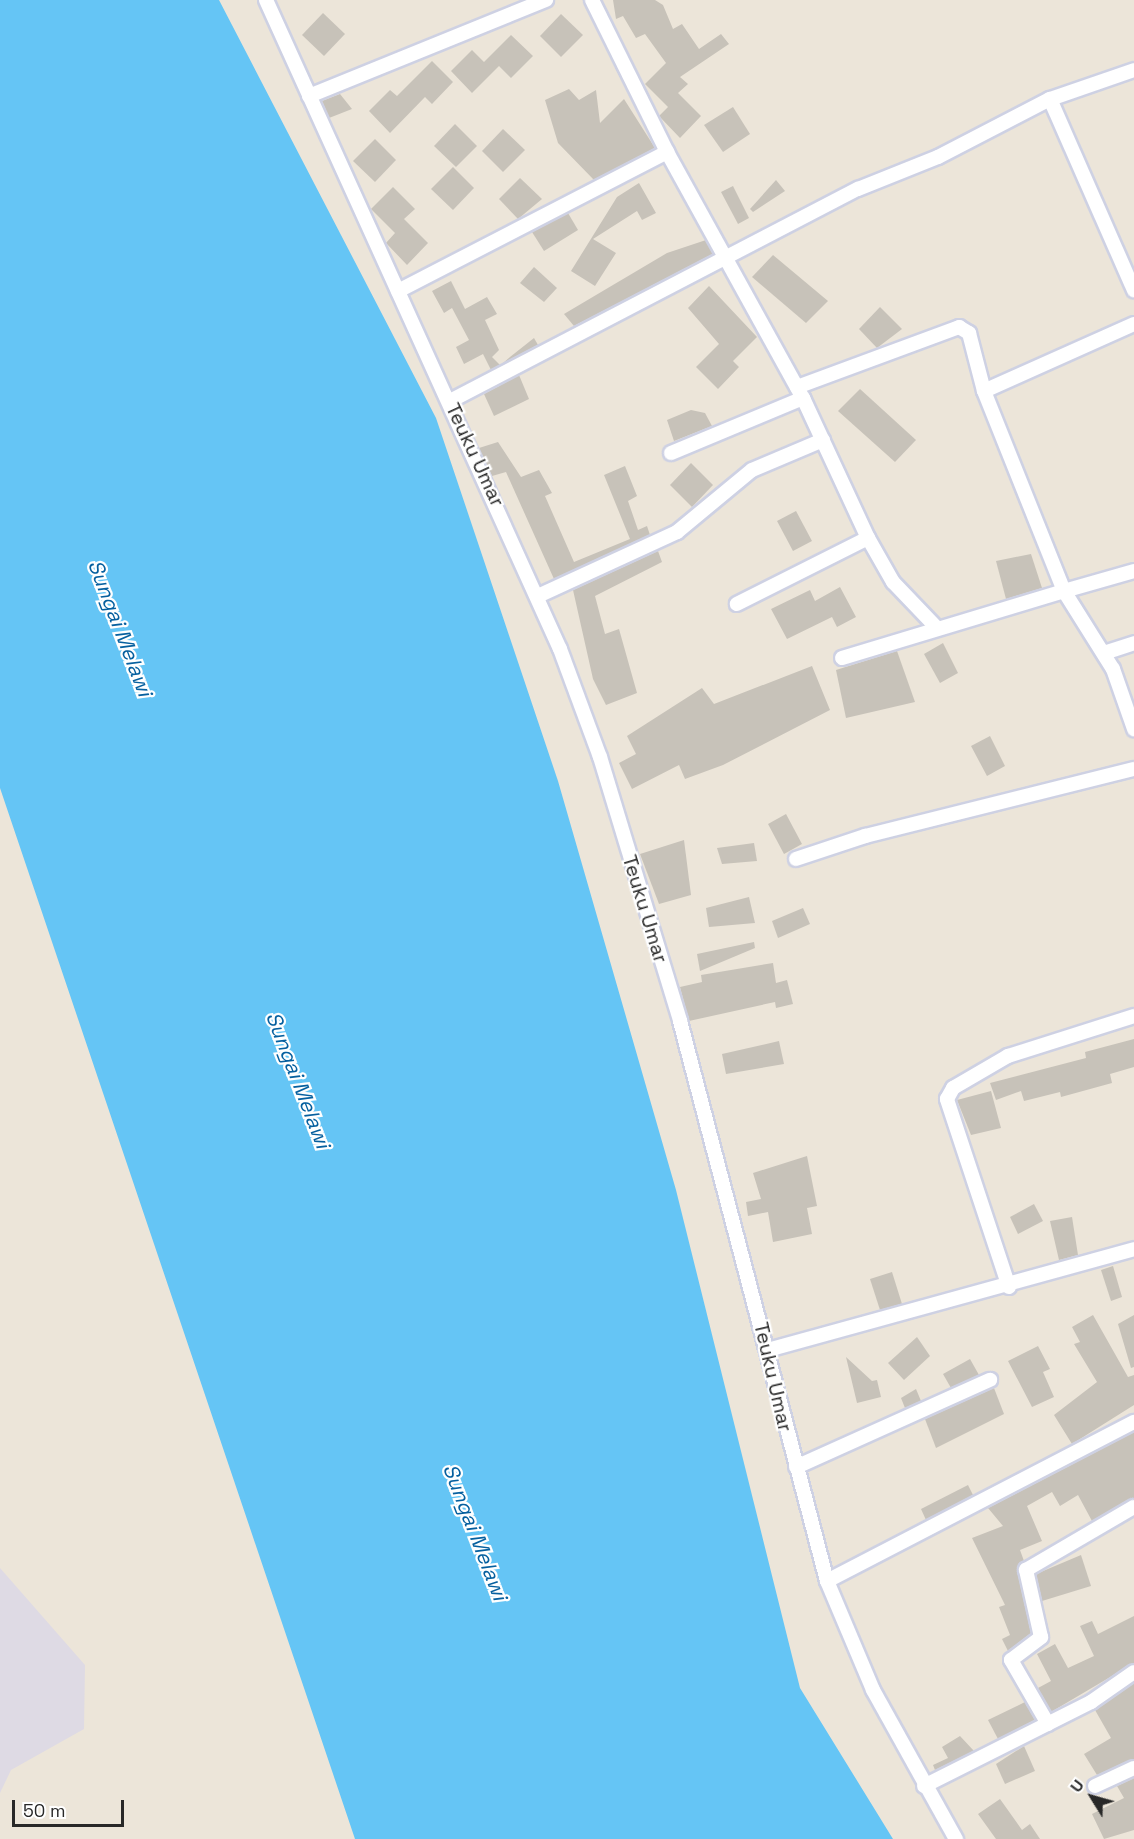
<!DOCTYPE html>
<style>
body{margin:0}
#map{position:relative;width:1134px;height:1839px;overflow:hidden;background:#ece5d9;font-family:"Space Grotesk",sans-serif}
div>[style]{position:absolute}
.industrial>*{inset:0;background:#dedae4}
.water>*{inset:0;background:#65c5f5}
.building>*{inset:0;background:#c7c2b9}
.roads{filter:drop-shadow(2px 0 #ced1e3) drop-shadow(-2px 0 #ced1e3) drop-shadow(0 2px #ced1e3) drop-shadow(0 -2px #ced1e3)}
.street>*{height:14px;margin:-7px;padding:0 7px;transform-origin:7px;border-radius:7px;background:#fff}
span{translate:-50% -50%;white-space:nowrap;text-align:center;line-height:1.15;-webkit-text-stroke:4.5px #fff;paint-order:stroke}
.street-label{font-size:20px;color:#282828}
.water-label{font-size:21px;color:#06609f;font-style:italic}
.north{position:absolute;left:1062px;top:1767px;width:60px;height:60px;-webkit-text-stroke:4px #fff;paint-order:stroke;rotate:307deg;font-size:16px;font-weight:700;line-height:24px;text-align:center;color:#282828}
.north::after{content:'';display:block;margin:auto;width:21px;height:27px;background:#282828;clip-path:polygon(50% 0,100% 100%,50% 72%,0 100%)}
.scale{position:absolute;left:12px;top:1800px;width:112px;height:27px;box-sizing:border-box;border:3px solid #282828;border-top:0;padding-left:8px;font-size:18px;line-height:21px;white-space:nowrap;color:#282828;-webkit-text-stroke:4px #fff;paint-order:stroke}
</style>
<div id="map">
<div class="industrial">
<i style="clip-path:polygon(0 1568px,85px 1665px,84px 1729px,11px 1770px,0 1793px)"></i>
</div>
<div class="water">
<i style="clip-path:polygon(0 0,219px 0,436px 418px,558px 781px,676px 1190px,800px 1688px,893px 1839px,355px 1839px,0 788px)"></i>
</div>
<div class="building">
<i style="clip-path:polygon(613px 0,655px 0,663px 5px,673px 29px,682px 24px,699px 49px,721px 34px,729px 44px,680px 77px,688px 84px,678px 93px,701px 116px,680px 138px,659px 116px,668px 107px,645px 84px,666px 63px,645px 34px,636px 38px,623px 16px,616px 19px)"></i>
<i style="clip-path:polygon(323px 13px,345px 34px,324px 56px,302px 35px)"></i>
<i style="clip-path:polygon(561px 14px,583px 35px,561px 57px,540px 36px)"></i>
<i style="clip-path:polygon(511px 35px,533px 56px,511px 78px,499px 66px,472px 93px,451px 71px,472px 50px,484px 62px)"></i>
<i style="clip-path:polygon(432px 61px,453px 82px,432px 104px,425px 97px,390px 133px,369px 111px,390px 90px,397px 96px)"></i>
<i style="clip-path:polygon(569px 89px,579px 100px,596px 90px,600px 123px,624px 99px,655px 148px,594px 180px,558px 143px,545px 100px)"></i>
<i style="clip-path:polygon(340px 94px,352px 109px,329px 118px,322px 101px)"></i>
<i style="clip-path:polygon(733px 107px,750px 134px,723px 152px,704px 125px)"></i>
<i style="clip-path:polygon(455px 124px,477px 146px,456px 167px,434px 146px)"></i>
<i style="clip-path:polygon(503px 129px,525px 150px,503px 172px,482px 151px)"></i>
<i style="clip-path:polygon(375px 139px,396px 160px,375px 182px,353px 161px)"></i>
<i style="clip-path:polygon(453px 167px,474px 188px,453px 210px,431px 189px)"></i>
<i style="clip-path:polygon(520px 178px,542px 199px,518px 219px,499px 199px)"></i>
<i style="clip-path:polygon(776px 180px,785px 191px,753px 212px,750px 209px)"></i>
<i style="clip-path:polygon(639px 183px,656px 213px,642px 220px,637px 211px,593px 239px,616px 253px,595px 286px,571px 271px,617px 197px)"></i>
<i style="clip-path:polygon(733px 186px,749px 218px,738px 224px,721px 192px)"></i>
<i style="clip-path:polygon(393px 187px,415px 209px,404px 219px,428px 243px,407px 265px,386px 243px,395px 233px,371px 209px)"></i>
<i style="clip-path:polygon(568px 213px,578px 230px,544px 251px,532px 232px)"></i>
<i style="clip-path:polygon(706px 240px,713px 254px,611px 307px,574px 326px,564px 314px,667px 253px)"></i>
<i style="clip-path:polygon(773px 255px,828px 301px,806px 323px,752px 277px)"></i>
<i style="clip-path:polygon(534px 267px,557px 288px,544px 302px,520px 283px)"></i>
<i style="clip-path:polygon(451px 281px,465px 309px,487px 297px,497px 314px,485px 320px,499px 350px,492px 357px,500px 365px,491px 370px,483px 354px,464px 364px,456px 347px,469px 340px,452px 308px,444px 313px,432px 291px)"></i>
<i style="clip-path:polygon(709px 286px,757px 337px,733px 361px,739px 367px,718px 389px,696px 367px,719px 344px,688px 308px)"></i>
<i style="clip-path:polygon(880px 307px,902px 329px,877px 348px,859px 329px)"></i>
<i style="clip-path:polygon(534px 338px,538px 345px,502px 364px,510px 357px)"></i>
<i style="clip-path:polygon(519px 375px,529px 399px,494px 416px,484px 394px)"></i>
<i style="clip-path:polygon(860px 389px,916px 440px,895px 462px,838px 411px)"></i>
<i style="clip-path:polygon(691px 410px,705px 413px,712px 426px,674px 441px,667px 420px)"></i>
<i style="clip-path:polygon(498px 442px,521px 477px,539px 470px,552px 493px,545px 496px,574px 562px,630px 539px,604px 475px,625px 466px,637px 496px,628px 501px,638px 530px,647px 526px,650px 535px,554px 579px,506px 472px,492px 476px,479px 448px)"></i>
<i style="clip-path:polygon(691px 463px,713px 485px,692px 507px,670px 485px)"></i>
<i style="clip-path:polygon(796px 511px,812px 541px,793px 551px,777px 521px)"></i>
<i style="clip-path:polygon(658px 551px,662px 562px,595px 596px,605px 634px,619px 629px,637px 693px,606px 705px,593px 679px,573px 590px)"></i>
<i style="clip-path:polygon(1031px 554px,1042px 588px,1006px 599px,996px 561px)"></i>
<i style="clip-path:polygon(840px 587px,856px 617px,837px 627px,832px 617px,787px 639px,771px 609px,810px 590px,815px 601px)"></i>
<i style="clip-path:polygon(943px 643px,958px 673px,940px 683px,924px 654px)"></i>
<i style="clip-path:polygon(897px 651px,915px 702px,846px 718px,836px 670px)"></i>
<i style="clip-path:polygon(812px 666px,830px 710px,723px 765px,685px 779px,679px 765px,632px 789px,619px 763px,636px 754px,627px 736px,702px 688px,714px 704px)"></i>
<i style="clip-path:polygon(990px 736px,1005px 766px,987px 776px,971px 746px)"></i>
<i style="clip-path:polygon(786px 814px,802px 844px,784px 854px,768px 824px)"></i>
<i style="clip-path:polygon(684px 840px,691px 895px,659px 904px,640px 854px)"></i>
<i style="clip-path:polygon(754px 843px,757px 861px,722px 864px,717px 848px)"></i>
<i style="clip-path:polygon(749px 897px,755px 923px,709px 927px,706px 908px)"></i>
<i style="clip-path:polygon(803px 908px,810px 924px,778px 938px,772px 921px)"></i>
<i style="clip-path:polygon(754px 942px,755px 948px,700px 971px,697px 954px)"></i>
<i style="clip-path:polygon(773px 963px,776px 983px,787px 980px,793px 1004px,776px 1008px,775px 1002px,689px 1021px,680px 987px,702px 982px,701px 975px)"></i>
<i style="clip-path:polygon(1134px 1039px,1134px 1067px,1110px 1074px,1112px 1083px,1061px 1097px,1060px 1092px,1024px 1101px,1021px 1091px,996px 1100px,990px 1083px,1086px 1058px,1085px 1052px)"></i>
<i style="clip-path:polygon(779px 1041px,784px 1064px,726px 1074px,722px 1054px)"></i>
<i style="clip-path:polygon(991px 1091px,1001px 1128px,971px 1135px,957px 1100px)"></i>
<i style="clip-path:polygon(807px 1156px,817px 1206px,807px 1208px,812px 1234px,773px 1242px,768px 1212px,748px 1216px,746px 1202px,761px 1199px,753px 1173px)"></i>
<i style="clip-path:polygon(1034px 1204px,1043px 1221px,1018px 1234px,1010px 1217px)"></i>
<i style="clip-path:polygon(1072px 1217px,1078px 1255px,1059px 1260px,1050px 1221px)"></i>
<i style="clip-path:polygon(1113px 1266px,1122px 1297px,1111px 1301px,1101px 1270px)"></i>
<i style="clip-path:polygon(892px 1272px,902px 1304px,880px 1310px,870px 1279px)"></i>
<i style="clip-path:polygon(1093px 1315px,1128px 1377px,1134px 1375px,1134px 1405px,1072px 1444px,1054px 1415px,1097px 1382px,1074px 1344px,1080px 1342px,1072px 1327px)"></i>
<i style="clip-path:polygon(1134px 1315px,1134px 1367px,1131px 1368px,1118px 1324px)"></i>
<i style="clip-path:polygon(917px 1337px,930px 1356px,904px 1380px,888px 1363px)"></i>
<i style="clip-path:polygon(1038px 1346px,1050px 1369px,1043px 1372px,1054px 1397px,1032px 1407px,1008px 1361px)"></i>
<i style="clip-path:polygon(846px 1357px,872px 1381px,877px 1380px,881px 1397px,857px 1403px)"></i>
<i style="clip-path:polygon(970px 1359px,979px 1375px,951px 1388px,943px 1374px)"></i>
<i style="clip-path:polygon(994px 1388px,1004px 1414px,936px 1448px,925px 1419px)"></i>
<i style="clip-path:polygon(916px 1389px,921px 1401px,905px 1408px,901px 1398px)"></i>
<i style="clip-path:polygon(1134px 1432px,1134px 1498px,1092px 1521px,1078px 1495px,1060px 1506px,1052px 1492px,1027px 1506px,1042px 1541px,1020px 1550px,1024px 1561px,1018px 1567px,1031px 1633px,1008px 1651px,1002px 1639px,1010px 1635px,999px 1607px,1005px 1605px,972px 1538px,1003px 1526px,988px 1508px)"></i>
<i style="clip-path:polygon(968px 1485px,973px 1495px,926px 1520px,921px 1509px)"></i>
<i style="clip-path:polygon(1081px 1555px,1091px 1586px,1042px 1601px,1036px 1574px)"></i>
<i style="clip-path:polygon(1134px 1616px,1134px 1663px,1051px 1712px,1038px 1688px,1051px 1681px,1037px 1654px,1055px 1644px,1068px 1668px,1094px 1656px,1080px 1626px,1092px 1621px,1098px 1634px)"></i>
<i style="clip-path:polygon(1134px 1683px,1134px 1759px,1097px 1775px,1084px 1754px,1111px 1738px,1095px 1710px)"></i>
<i style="clip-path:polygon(1025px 1702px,1035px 1720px,998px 1739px,988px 1720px)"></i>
<i style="clip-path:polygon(960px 1736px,974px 1751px,935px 1770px,933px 1765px,948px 1758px,942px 1747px)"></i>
<i style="clip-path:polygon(1024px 1746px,1035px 1771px,1005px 1784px,996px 1764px)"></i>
<i style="clip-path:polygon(1134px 1778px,1134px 1830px,1104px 1839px,1092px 1814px,1124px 1798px,1117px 1786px)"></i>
<i style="clip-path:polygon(1000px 1799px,1022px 1830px,1030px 1824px,1040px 1839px,996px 1839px,978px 1814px)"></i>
</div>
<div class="roads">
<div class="street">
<i style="left:266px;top:0;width:712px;rotate:65.63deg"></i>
<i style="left:560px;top:649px;width:115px;rotate:69.7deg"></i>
<i style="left:600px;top:757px;width:276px;rotate:73.1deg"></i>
<i style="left:680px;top:1021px;width:579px;rotate:75.29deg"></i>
<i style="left:827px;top:1581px;width:118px;rotate:67.1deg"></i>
<i style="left:873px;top:1690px;width:171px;rotate:60.9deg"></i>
<i style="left:592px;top:0;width:169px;rotate:63.7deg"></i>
<i style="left:309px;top:96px;width:256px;rotate:-22.1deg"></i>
<i style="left:1050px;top:99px;width:209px;rotate:66.3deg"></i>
<i style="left:398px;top:291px;width:303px;rotate:-27.3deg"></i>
<i style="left:667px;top:152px;width:281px;rotate:61.1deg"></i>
<i style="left:803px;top:398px;width:154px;rotate:65.1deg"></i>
<i style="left:868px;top:538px;width:147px;rotate:153.3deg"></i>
<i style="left:797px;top:387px;width:173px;rotate:-20.3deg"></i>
<i style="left:959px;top:327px;width:12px;rotate:31deg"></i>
<i style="left:969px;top:333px;width:60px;rotate:75.5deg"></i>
<i style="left:984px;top:391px;width:164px;rotate:-24.1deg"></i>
<i style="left:984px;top:391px;width:215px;rotate:68.2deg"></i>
<i style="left:1064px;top:591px;width:73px;rotate:-15.9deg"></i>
<i style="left:450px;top:401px;width:460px;rotate:-27.5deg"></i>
<i style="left:858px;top:189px;width:86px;rotate:-21.8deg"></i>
<i style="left:938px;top:157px;width:126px;rotate:-27.4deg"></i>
<i style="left:1050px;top:99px;width:89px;rotate:-19deg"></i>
<i style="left:671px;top:453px;width:143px;rotate:-22.6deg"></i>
<i style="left:868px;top:538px;width:51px;rotate:60.4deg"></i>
<i style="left:893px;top:582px;width:64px;rotate:46.3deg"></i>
<i style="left:538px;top:596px;width:153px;rotate:-24.7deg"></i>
<i style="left:677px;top:532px;width:97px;rotate:-39.6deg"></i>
<i style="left:752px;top:470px;width:77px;rotate:-22.9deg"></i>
<i style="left:1104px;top:653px;width:32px;rotate:-18deg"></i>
<i style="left:842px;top:658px;width:232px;rotate:-16.8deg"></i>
<i style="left:1064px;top:591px;width:92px;rotate:57.9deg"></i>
<i style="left:1113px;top:669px;width:64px;rotate:70.7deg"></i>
<i style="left:796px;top:859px;width:73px;rotate:-18.4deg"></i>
<i style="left:865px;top:836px;width:277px;rotate:-14deg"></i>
<i style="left:1009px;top:1287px;width:198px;rotate:-108.3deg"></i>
<i style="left:947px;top:1099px;width:13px;rotate:-61deg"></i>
<i style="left:953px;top:1088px;width:64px;rotate:-30.2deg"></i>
<i style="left:1008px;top:1056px;width:132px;rotate:-17.6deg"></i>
<i style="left:768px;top:1350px;width:380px;rotate:-15.4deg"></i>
<i style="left:796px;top:1467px;width:213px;rotate:-24.2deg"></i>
<i style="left:827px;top:1581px;width:346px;rotate:-27.4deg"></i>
<i style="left:1048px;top:1724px;width:74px;rotate:-120deg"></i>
<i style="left:1011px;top:1660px;width:38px;rotate:-37deg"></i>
<i style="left:1041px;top:1637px;width:69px;rotate:-102.6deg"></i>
<i style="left:1026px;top:1570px;width:125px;rotate:-30.3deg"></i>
<i style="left:924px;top:1786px;width:187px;rotate:-26.7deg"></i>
<i style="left:1091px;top:1702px;width:52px;rotate:-34.9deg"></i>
<i style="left:1095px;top:1786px;width:43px;rotate:-24.8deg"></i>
</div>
</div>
<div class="street-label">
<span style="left:475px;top:455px;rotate:65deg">Teuku Umar</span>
<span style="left:645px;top:909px;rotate:73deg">Teuku Umar</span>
<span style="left:773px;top:1377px;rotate:77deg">Teuku Umar</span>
</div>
<div class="water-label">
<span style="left:120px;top:628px;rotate:69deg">Sungai Melawi</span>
<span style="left:298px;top:1080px;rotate:69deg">Sungai Melawi</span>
<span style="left:475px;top:1532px;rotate:69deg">Sungai Melawi</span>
</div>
<div class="north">U</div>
<div class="scale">50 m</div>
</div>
